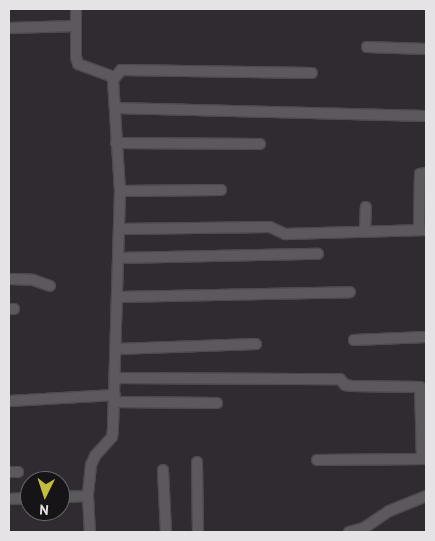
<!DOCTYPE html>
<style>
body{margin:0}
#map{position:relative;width:435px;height:541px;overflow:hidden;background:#2f2b31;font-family:"PT Sans",sans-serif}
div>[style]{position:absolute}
.roads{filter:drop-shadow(1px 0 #4d494f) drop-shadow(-1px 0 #4d494f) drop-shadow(0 1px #4d494f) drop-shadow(0 -1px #4d494f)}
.minor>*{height:10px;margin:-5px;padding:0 5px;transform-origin:5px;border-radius:5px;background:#5d585e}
span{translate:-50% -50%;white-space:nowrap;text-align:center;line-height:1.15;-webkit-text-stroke:4.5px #161417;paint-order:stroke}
.frame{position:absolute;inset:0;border:10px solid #e6e3e7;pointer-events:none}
.north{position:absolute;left:20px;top:471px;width:50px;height:50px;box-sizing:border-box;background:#161417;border:1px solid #69676a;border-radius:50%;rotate:184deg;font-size:14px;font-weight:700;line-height:20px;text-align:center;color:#e6e3e7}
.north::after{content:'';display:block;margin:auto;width:18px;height:22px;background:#c3bd3e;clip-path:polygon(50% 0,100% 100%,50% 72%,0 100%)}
</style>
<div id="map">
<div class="roads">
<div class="minor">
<i style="left:76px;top:9px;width:48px;rotate:90deg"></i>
<i style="left:76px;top:57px;width:7px;rotate:74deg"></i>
<i style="left:78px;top:64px;width:35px;rotate:20deg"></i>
<i style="left:111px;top:76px;width:4px;rotate:63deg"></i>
<i style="left:113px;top:80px;width:111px;rotate:86.4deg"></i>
<i style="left:120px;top:191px;width:237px;rotate:91.7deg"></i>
<i style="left:113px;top:428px;width:9px;rotate:96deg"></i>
<i style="left:112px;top:437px;width:25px;rotate:132deg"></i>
<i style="left:95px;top:456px;width:10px;rotate:114deg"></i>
<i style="left:91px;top:465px;width:31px;rotate:96deg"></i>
<i style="left:88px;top:496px;width:36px;rotate:87deg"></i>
<i style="left:9px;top:28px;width:67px;rotate:-1.7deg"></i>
<i style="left:367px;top:47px;width:59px;rotate:1.9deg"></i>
<i style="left:113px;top:80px;width:13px;rotate:-51deg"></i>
<i style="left:121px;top:70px;width:191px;rotate:0.9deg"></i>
<i style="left:116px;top:108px;width:310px;rotate:1.5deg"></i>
<i style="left:116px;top:143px;width:144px;rotate:0.4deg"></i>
<i style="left:120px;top:191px;width:101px;rotate:-0.6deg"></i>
<i style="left:120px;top:229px;width:150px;rotate:-0.8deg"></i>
<i style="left:270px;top:227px;width:17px;rotate:25deg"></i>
<i style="left:285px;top:234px;width:141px;rotate:-1.6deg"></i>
<i style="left:419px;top:230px;width:56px;rotate:-89deg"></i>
<i style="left:420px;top:174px;width:6px;rotate:-9deg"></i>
<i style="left:365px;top:231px;width:24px;rotate:-88deg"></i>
<i style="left:119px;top:258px;width:199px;rotate:-1.2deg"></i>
<i style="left:9px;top:279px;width:24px;rotate:2deg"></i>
<i style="left:33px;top:280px;width:18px;rotate:19deg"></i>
<i style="left:118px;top:297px;width:232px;rotate:-1.2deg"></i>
<i style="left:9px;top:309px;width:5px"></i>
<i style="left:354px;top:340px;width:72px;rotate:-2.4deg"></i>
<i style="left:116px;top:349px;width:140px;rotate:-2deg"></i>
<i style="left:115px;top:378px;width:225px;rotate:0.3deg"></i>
<i style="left:340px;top:379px;width:8px;rotate:50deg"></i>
<i style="left:345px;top:385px;width:7px;rotate:8deg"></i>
<i style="left:352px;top:386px;width:68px;rotate:0.8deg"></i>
<i style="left:420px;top:387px;width:72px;rotate:88.4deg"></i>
<i style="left:9px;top:401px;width:106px;rotate:-3.2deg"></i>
<i style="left:114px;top:402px;width:103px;rotate:0.6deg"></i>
<i style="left:317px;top:460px;width:109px;rotate:-0.5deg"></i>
<i style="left:197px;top:462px;width:70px;rotate:89.2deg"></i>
<i style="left:163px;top:470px;width:62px;rotate:87.2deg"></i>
<i style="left:9px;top:472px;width:9px"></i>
<i style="left:60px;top:497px;width:28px;rotate:-2deg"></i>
<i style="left:9px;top:499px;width:21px;rotate:-3deg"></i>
<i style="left:349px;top:532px;width:16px;rotate:-15deg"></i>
<i style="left:364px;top:528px;width:30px;rotate:-34deg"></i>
<i style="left:389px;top:511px;width:40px;rotate:-22deg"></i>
</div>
</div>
<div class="frame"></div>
<div class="north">N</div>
</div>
